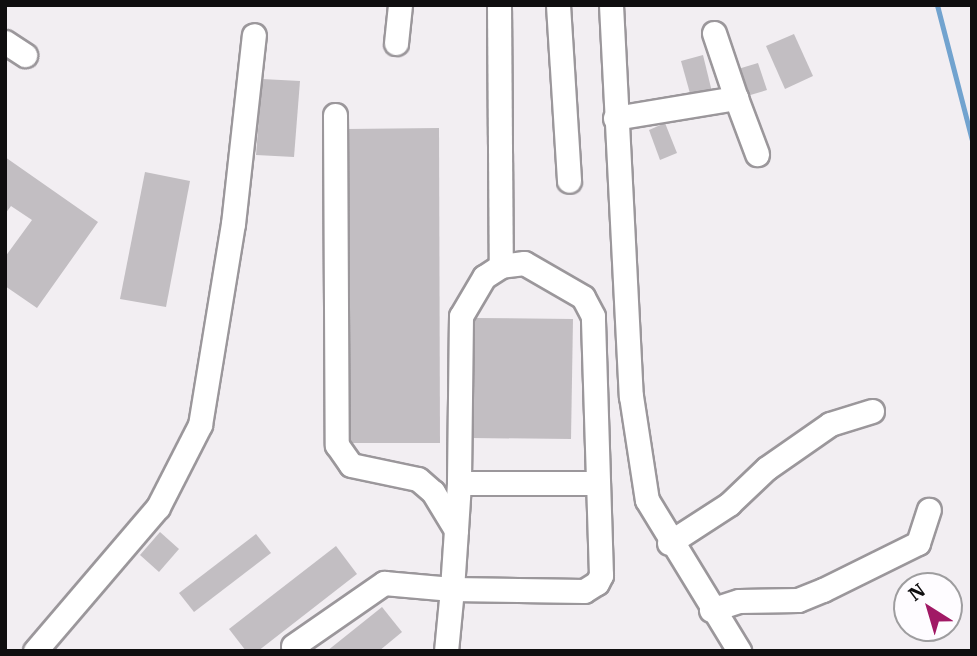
<!DOCTYPE html>
<style>
body{margin:0}
#map{position:relative;width:977px;height:656px;overflow:hidden;background:#f2eef2;font-family:"IBM Plex Serif",serif}
div>[style]{position:absolute}
.stream>*{height:5px;margin:-2.5px;padding:0 2.5px;transform-origin:2.5px;border-radius:2.5px;background:#72a3cf}
.building>*{inset:0;background:#c2bec2}
.roads{filter:drop-shadow(2px 0 #9b979b) drop-shadow(-2px 0 #9b979b) drop-shadow(0 2px #9b979b) drop-shadow(0 -2px #9b979b)}
.minor>*{height:23px;margin:-11.5px;padding:0 11.5px;transform-origin:11.5px;border-radius:11.5px;background:#fff}
span{translate:-50% -50%;white-space:nowrap;text-align:center;line-height:1.15;-webkit-text-stroke:5px #fefcff;paint-order:stroke}
.frame{position:absolute;inset:0;border:7px solid #0f0e0f;pointer-events:none}
.north{position:absolute;left:893px;top:572px;width:70px;height:70px;box-sizing:border-box;background:#fefcff;border:2px solid #9e9d9f;border-radius:50%;rotate:323deg;font-size:19px;font-weight:700;line-height:28px;text-align:center;color:#0f0e0f}
.north::after{content:'';display:block;margin:auto;width:24px;height:32px;background:#a11965;clip-path:polygon(50% 0,100% 100%,50% 72%,0 100%)}
</style>
<div id="map">
<div class="stream">
<i style="left:937px;top:5px;width:139px;rotate:75.5deg"></i>
</div>
<div class="building">
<i style="clip-path:polygon(794px 34px,813px 76px,785px 89px,766px 46px)"></i>
<i style="clip-path:polygon(703px 55px,712px 92px,691px 97px,681px 61px)"></i>
<i style="clip-path:polygon(758px 63px,767px 90px,747px 96px,738px 69px)"></i>
<i style="clip-path:polygon(262px 79px,300px 81px,294px 157px,256px 155px)"></i>
<i style="clip-path:polygon(665px 123px,677px 153px,660px 160px,649px 130px)"></i>
<i style="clip-path:polygon(439px 128px,440px 443px,348px 443px,347px 129px)"></i>
<i style="clip-path:polygon(5px 157px,98px 222px,37px 308px,5px 286px,5px 257px,32px 220px,11px 206px,5px 214px)"></i>
<i style="clip-path:polygon(145px 172px,190px 181px,166px 307px,120px 299px)"></i>
<i style="clip-path:polygon(475px 318px,573px 319px,571px 439px,472px 438px)"></i>
<i style="clip-path:polygon(160px 532px,179px 549px,159px 572px,140px 555px)"></i>
<i style="clip-path:polygon(256px 534px,271px 553px,194px 612px,179px 593px)"></i>
<i style="clip-path:polygon(336px 546px,357px 574px,258px 651px,246px 651px,229px 629px)"></i>
<i style="clip-path:polygon(382px 607px,402px 632px,379px 651px,327px 651px)"></i>
</div>
<div class="roads">
<div class="minor">
<i style="left:499px;top:5px;width:261px;rotate:89.6deg"></i>
<i style="left:558px;top:5px;width:176px;rotate:86.4deg"></i>
<i style="left:611px;top:5px;width:392px;rotate:87.1deg"></i>
<i style="left:631px;top:396px;width:105px;rotate:81.3deg"></i>
<i style="left:647px;top:500px;width:177px;rotate:58.6deg"></i>
<i style="left:714px;top:33px;width:69px;rotate:71.3deg"></i>
<i style="left:5px;top:42px;width:24px;rotate:33deg"></i>
<i style="left:396px;top:43px;width:38px;rotate:-84deg"></i>
<i style="left:335px;top:115px;width:330px;rotate:89.7deg"></i>
<i style="left:337px;top:445px;width:24px;rotate:55deg"></i>
<i style="left:351px;top:465px;width:68px;rotate:11.8deg"></i>
<i style="left:418px;top:479px;width:20px;rotate:41deg"></i>
<i style="left:433px;top:492px;width:44px;rotate:58.8deg"></i>
<i style="left:615px;top:118px;width:123px;rotate:-9.4deg"></i>
<i style="left:736px;top:98px;width:60px;rotate:69.4deg"></i>
<i style="left:459px;top:483px;width:139px"></i>
<i style="left:669px;top:543px;width:72px;rotate:-33deg"></i>
<i style="left:729px;top:504px;width:52px;rotate:-43.5deg"></i>
<i style="left:767px;top:468px;width:77px;rotate:-34.9deg"></i>
<i style="left:830px;top:424px;width:44px;rotate:-17.2deg"></i>
<i style="left:711px;top:610px;width:29px;rotate:-18deg"></i>
<i style="left:739px;top:601px;width:59px;rotate:-1deg"></i>
<i style="left:798px;top:600px;width:27px;rotate:-22deg"></i>
<i style="left:823px;top:590px;width:106px;rotate:-26.3deg"></i>
<i style="left:918px;top:543px;width:35px;rotate:-72deg"></i>
<i style="left:293px;top:646px;width:111px;rotate:-34.7deg"></i>
<i style="left:384px;top:583px;width:68px;rotate:5deg"></i>
<i style="left:452px;top:589px;width:132px;rotate:0.9deg"></i>
<i style="left:584px;top:591px;width:15px;rotate:-32deg"></i>
<i style="left:597px;top:583px;width:9px;rotate:-63deg"></i>
<i style="left:601px;top:575px;width:259px;rotate:-91.8deg"></i>
<i style="left:593px;top:316px;width:21px;rotate:-118deg"></i>
<i style="left:583px;top:297px;width:68px;rotate:-150deg"></i>
<i style="left:524px;top:263px;width:23px;rotate:173deg"></i>
<i style="left:501px;top:266px;width:20px;rotate:147deg"></i>
<i style="left:484px;top:277px;width:45px;rotate:120.5deg"></i>
<i style="left:461px;top:316px;width:167px;rotate:90.7deg"></i>
<i style="left:459px;top:483px;width:47px;rotate:93.7deg"></i>
<i style="left:456px;top:530px;width:59px;rotate:93.9deg"></i>
<i style="left:452px;top:589px;width:62px;rotate:95.5deg"></i>
<i style="left:35px;top:651px;width:189px;rotate:-49.5deg"></i>
<i style="left:158px;top:507px;width:92px;rotate:-62.9deg"></i>
<i style="left:200px;top:425px;width:204px;rotate:-80.7deg"></i>
<i style="left:233px;top:224px;width:190px;rotate:-83.7deg"></i>
</div>
</div>
<div class="frame"></div>
<div class="north">N</div>
</div>
